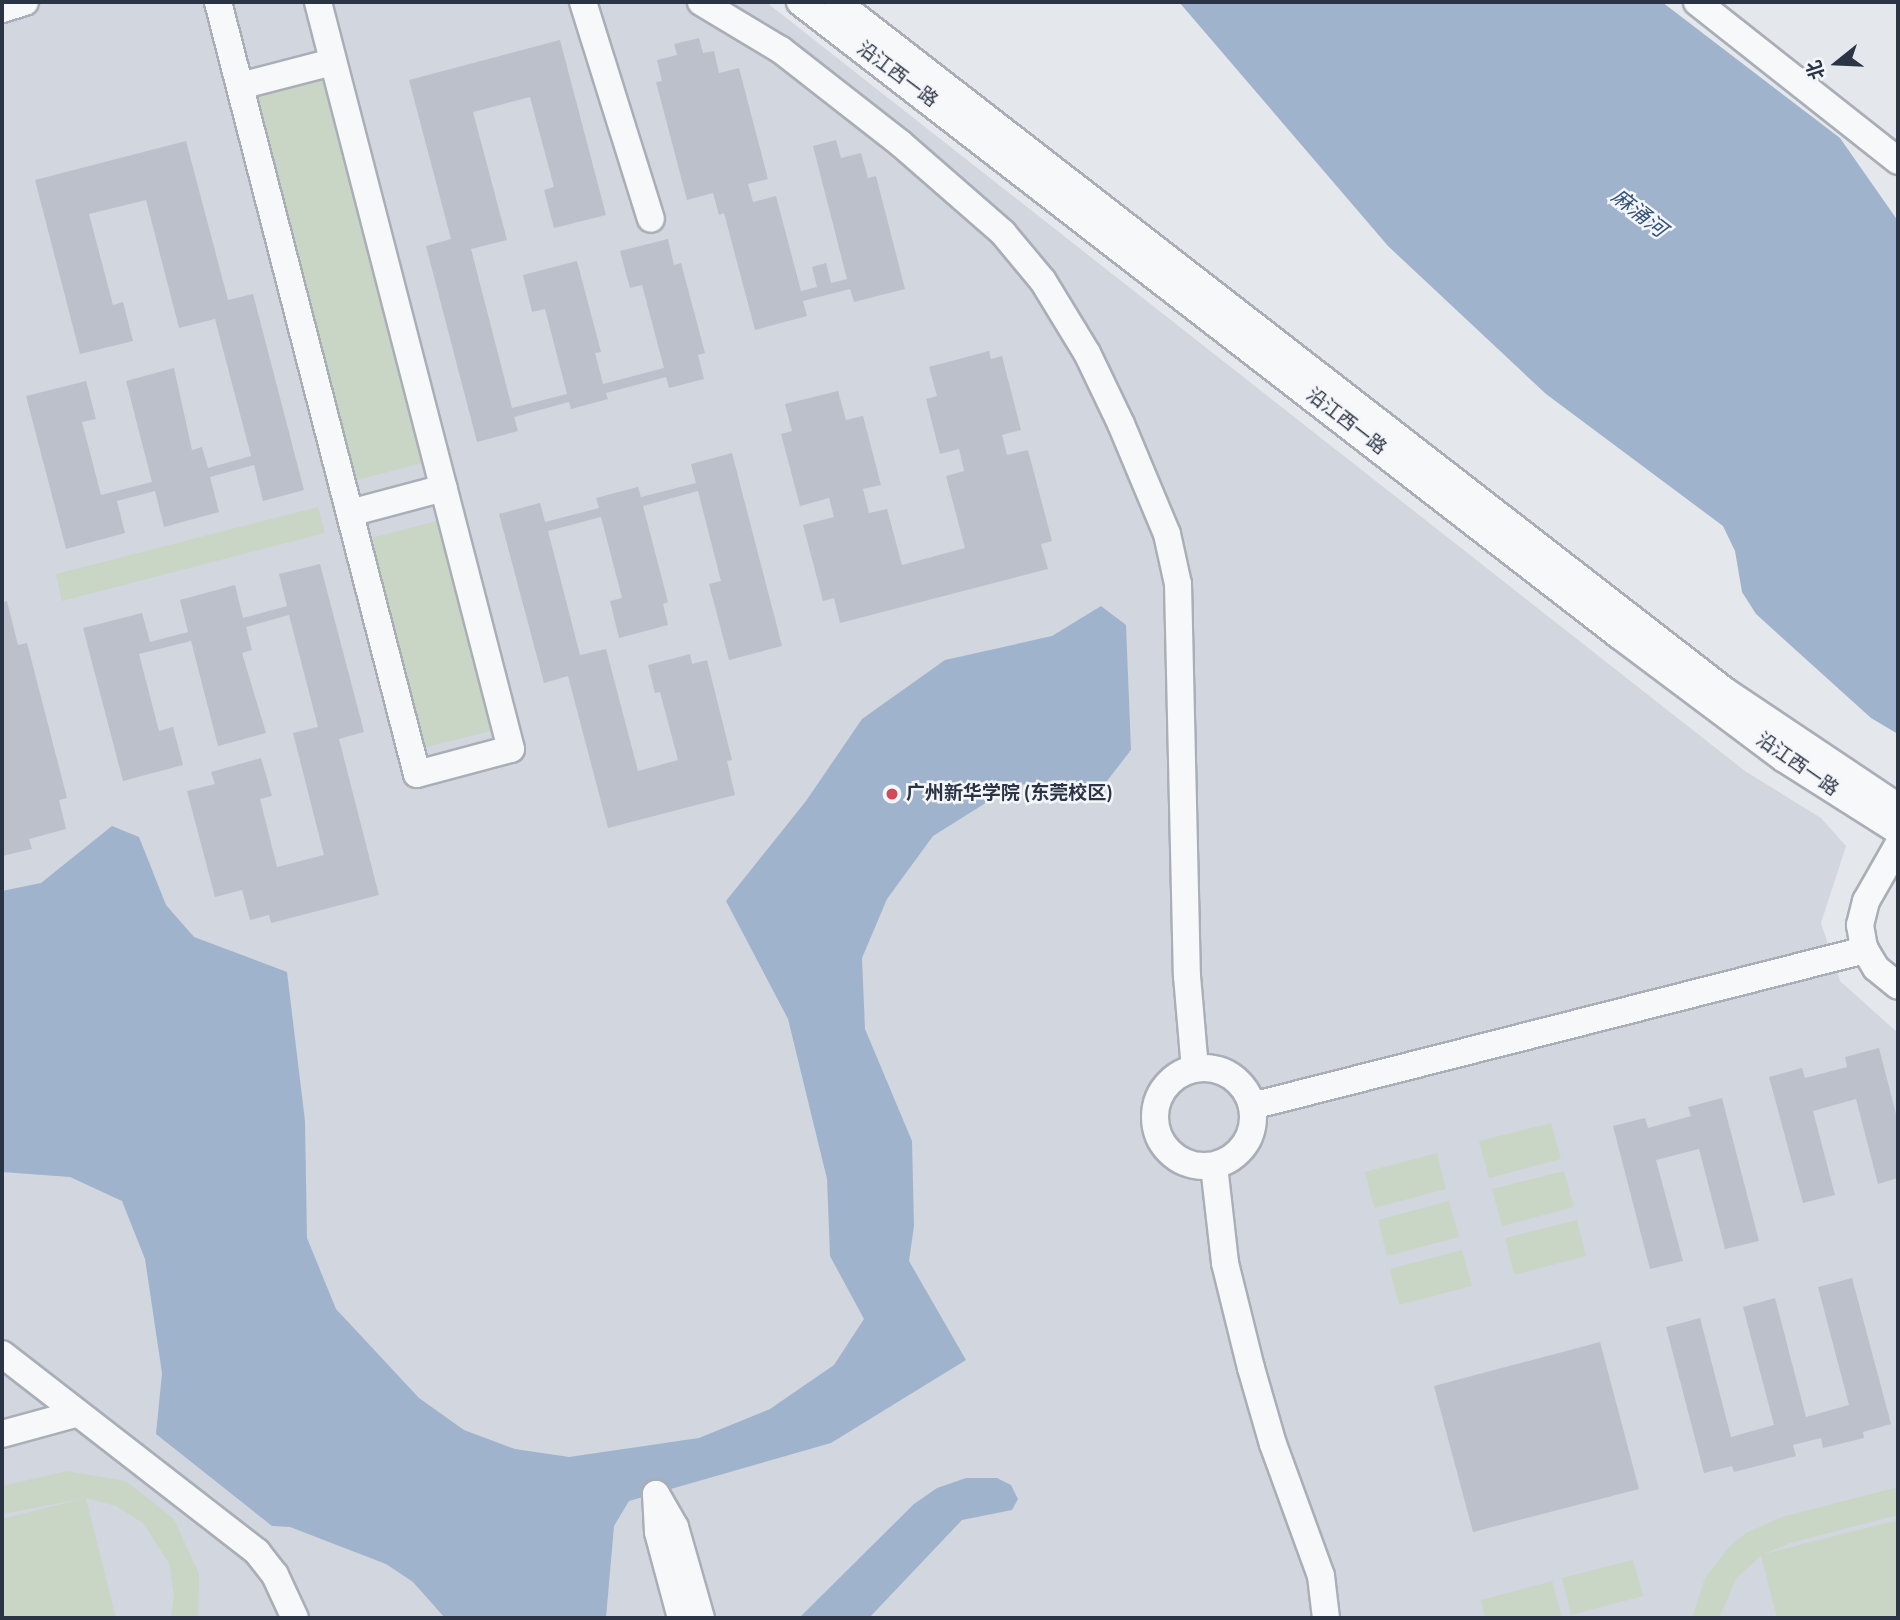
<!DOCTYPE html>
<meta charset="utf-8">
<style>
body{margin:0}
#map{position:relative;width:1900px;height:1620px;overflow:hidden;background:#e4e7ec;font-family:"Source Sans 3","Noto Sans SC",sans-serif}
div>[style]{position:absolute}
.built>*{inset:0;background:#d2d6de}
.green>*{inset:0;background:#c9d6c5}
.water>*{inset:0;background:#9fb4cc}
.building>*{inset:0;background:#bbc0ca}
.roads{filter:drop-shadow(2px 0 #a9aeb7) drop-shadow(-2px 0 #a9aeb7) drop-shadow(0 2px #a9aeb7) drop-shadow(0 -2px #a9aeb7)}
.minor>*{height:26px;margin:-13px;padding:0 13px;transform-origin:13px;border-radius:13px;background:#f7f8fa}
.minor>.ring{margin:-13px;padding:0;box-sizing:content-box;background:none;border:26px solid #f7f8fa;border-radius:50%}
.dots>*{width:19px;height:19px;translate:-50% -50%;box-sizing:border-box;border:4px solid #f4f6f9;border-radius:50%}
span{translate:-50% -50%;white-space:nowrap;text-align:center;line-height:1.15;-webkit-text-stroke:5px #f4f6f9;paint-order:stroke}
.street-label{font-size:19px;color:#2b3445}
.poi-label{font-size:19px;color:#2b3445;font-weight:700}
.left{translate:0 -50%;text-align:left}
.water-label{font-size:21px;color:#34527a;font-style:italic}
.frame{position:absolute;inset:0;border:4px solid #2b3445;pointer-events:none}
.north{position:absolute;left:1802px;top:28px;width:70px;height:70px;-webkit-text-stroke:5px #f4f6f9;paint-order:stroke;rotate:252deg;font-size:19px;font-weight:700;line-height:28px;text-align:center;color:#2b3445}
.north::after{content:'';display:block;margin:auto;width:24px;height:32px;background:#2b3445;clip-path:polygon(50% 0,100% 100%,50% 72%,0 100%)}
</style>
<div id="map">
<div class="built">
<i style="clip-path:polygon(2px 2px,766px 2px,1745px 771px,1821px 818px,1846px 846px,1821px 923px,1840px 981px,1898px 1033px,1898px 1618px,2px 1618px)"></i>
</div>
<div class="green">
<i style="clip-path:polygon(326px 75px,426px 462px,353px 481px,253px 94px)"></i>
<i style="clip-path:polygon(318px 507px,325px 533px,62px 601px,56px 574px)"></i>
<i style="clip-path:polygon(441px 520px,495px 730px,422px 748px,367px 539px)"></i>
<i style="clip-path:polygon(1551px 1123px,1561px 1159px,1489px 1178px,1479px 1141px)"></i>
<i style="clip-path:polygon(1437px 1153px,1446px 1189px,1374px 1208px,1365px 1172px)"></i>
<i style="clip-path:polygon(1564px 1171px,1574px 1207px,1502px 1226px,1492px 1189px)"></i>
<i style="clip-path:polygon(1449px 1201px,1459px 1237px,1387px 1256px,1378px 1220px)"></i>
<i style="clip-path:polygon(1577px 1220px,1586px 1256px,1514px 1275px,1505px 1238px)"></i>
<i style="clip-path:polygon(1462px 1250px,1472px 1286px,1399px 1305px,1390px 1269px)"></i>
<i style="clip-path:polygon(67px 1471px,126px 1481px,174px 1519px,199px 1574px,198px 1618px,171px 1618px,174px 1595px,169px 1563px,143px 1523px,116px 1506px,86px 1498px,116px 1618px,2px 1618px,2px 1519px,81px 1499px,2px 1514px,2px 1486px)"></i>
<i style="clip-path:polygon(1898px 1487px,1898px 1515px,1790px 1543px,1764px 1554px,1898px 1520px,1898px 1618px,1777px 1618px,1761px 1556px,1737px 1577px,1719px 1618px,1692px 1618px,1705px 1578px,1730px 1546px,1746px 1533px,1782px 1517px)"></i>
<i style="clip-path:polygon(1633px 1560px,1643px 1596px,1571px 1615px,1562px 1578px)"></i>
<i style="clip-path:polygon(1552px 1581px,1562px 1618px,1485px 1618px,1481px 1600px)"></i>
</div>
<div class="water">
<i style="clip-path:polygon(1179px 2px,1662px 2px,1840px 138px,1898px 221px,1898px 734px,1871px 718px,1756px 614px,1742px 592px,1735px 551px,1723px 526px,1546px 394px,1388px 246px)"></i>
<i style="clip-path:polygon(1101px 606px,1126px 625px,1131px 750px,1100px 790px,1016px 784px,933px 836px,887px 899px,862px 958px,865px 1029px,912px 1141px,914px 1226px,909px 1261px,966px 1360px,831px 1443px,629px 1501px,614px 1526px,606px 1618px,445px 1618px,413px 1582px,386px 1564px,290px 1527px,272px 1526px,156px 1434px,162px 1373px,145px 1259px,122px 1201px,70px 1177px,2px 1172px,2px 891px,41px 883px,112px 826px,139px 837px,166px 905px,194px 937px,287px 972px,305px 1121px,307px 1238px,336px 1309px,419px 1398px,464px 1430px,515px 1449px,569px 1457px,699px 1438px,770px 1409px,834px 1365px,864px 1319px,830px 1256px,827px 1179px,788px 1019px,726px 901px,806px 801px,862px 719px,945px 660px,1052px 636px)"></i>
<i style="clip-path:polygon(966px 1478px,997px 1478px,1011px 1485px,1018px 1499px,1012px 1510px,962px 1520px,869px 1618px,799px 1618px,914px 1504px,937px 1488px)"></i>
</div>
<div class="building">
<i style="clip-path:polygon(699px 38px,703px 53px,714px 51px,719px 73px,739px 68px,768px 179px,748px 184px,753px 202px,776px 196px,801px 291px,817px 287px,812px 267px,826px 263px,831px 283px,847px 279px,813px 146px,836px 140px,841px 158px,861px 153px,868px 178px,876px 176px,905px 289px,854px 302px,850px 289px,803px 301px,807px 316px,755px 330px,724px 213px,719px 215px,713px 193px,687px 200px,656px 82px,662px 81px,657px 60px,677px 55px,674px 44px)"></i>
<i style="clip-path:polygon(560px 40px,606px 215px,554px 228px,544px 190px,554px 187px,530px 97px,473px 112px,507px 240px,471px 249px,512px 408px,567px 394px,545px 309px,532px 312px,523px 275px,577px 261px,601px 352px,595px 353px,603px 384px,664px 368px,642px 285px,630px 288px,620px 251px,668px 239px,674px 265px,681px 263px,705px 353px,698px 355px,704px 379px,669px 388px,666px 377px,606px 393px,608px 399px,571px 409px,569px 402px,514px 417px,518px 431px,477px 442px,426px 246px,451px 239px,409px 80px)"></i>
<i style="clip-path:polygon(186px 141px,228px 300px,253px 294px,304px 490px,263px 501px,254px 465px,210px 477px,219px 512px,164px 527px,155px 491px,117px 501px,125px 533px,66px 549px,26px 396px,86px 381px,96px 419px,82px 422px,101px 495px,152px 482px,126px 381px,174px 368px,192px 450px,202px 447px,208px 468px,251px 456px,215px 319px,179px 328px,146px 200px,89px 214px,113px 305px,123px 302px,133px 341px,80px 354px,35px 180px)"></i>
<i style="clip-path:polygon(989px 351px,991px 359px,1002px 356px,1021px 430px,1002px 435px,1007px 455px,1028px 450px,1052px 541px,1041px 544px,1048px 569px,840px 623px,834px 598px,823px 601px,803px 525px,834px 517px,829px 498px,800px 506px,781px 434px,792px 431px,785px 404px,838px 391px,846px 420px,863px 416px,881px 485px,863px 489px,869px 513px,887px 509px,902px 565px,965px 548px,946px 476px,964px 471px,959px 449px,940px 454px,926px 399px,937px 396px,929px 367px)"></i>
<i style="clip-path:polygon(732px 453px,782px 646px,729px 660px,709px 584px,721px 581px,698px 491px,643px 506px,668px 602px,663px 604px,668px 625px,619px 638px,610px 601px,622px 598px,601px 517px,548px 531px,580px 655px,606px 649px,638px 771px,678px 760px,660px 692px,655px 693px,648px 665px,690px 654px,692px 664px,707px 660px,732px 760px,727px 761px,735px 795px,608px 828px,568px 676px,544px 683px,499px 514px,540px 503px,545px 522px,599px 508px,596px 498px,638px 487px,641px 497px,696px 483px,691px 464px)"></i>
<i style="clip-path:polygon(320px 564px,364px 732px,339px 739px,379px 895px,271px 923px,269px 915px,250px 920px,242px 890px,215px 897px,187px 791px,215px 784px,211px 772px,261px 758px,272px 796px,260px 799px,277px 867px,324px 855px,293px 733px,318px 727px,289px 615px,246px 627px,252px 650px,242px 653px,266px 733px,218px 746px,191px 641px,139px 654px,159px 731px,173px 727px,183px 765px,123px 781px,83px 628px,142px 613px,150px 642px,188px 632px,180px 600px,235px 585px,243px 618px,287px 606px,279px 574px)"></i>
<i style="clip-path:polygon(7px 601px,18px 645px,27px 643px,67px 798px,59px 800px,66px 829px,29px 839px,32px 849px,2px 856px,2px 603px)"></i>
<i style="clip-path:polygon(1879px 1048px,1898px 1122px,1898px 1178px,1878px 1184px,1856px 1099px,1813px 1111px,1835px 1195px,1803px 1203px,1769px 1077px,1802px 1068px,1805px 1078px,1847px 1067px,1845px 1057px)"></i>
<i style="clip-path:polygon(1722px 1098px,1759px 1241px,1725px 1249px,1699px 1149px,1656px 1160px,1683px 1261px,1650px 1269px,1613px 1126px,1645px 1118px,1648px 1128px,1691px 1116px,1688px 1107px)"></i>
<i style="clip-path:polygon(1852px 1278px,1891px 1424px,1863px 1432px,1864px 1438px,1823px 1448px,1821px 1438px,1793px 1445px,1796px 1456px,1734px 1472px,1732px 1466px,1704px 1473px,1666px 1327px,1700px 1318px,1731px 1437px,1774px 1425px,1743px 1307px,1775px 1298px,1806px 1417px,1849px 1405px,1818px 1287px)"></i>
<i style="clip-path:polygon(1600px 1342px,1639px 1489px,1473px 1532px,1434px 1386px)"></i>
</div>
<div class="roads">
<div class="minor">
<i style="left:218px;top:2px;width:797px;rotate:75.55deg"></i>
<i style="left:417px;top:774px;width:97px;rotate:-14.9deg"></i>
<i style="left:511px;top:749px;width:772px;rotate:-104.49deg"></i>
<i style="left:583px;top:2px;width:227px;rotate:72.6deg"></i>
<i style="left:701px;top:2px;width:93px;rotate:31deg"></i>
<i style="left:781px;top:50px;width:151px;rotate:38deg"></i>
<i style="left:900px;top:143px;width:137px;rotate:41.1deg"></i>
<i style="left:1003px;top:233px;width:62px;rotate:50.2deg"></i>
<i style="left:1043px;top:281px;width:84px;rotate:58.6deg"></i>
<i style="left:1087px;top:353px;width:79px;rotate:64.4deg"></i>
<i style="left:1121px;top:424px;width:119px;rotate:67.3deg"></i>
<i style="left:1167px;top:534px;width:51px;rotate:77.6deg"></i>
<i style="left:1178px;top:584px;width:392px;rotate:88.7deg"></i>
<i style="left:1187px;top:976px;width:93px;rotate:85.1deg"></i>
<i style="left:800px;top:2px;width:1037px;rotate:37.71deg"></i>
<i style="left:1620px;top:636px;width:204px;rotate:36.8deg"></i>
<i style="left:1783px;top:758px;width:136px;rotate:32.4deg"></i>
<i style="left:837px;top:2px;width:1124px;rotate:37.81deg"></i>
<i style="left:1725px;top:691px;width:208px;rotate:33.8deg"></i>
<i style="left:1697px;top:2px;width:256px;rotate:38.3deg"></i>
<i style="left:2px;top:9px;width:24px;rotate:-17deg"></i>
<i style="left:240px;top:86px;width:96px;rotate:-14.5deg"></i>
<i style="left:350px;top:513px;width:97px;rotate:-14.9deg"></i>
<i style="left:1898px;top:845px;width:64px;rotate:119.7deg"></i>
<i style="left:1866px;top:901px;width:25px;rotate:104deg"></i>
<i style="left:1860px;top:925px;width:23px;rotate:80deg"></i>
<i style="left:1864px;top:948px;width:23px;rotate:59deg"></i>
<i style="left:1876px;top:968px;width:28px;rotate:39deg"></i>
<i class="ring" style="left:1155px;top:1068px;width:72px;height:72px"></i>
<i style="left:1252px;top:1106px;width:633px;rotate:-14.28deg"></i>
<i style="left:1214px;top:1166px;width:98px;rotate:83.5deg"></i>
<i style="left:1225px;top:1263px;width:108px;rotate:76.1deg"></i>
<i style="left:1251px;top:1368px;width:79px;rotate:73.9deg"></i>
<i style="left:1273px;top:1444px;width:140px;rotate:70deg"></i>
<i style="left:1321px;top:1576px;width:42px;rotate:83.2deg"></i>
<i style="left:2px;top:1354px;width:323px;rotate:37.8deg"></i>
<i style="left:257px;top:1552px;width:29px;rotate:52deg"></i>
<i style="left:275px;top:1575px;width:47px;rotate:65.1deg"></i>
<i style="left:2px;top:1434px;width:76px;rotate:-15.3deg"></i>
<i style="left:681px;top:1618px;width:89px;rotate:-105deg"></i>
<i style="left:658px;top:1532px;width:38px;rotate:-93deg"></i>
<i style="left:656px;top:1494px;width:38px;rotate:60deg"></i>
<i style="left:675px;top:1527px;width:95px;rotate:74.1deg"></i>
</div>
</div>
<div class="dots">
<i style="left:892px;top:794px;background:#d1495b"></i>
</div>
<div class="street-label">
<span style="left:897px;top:75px;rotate:37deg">沿江西一路</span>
<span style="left:1346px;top:422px;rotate:38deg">沿江西一路</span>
<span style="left:1797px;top:765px;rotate:35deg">沿江西一路</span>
</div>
<div class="poi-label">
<span class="left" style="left:906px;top:794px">广州新华学院 (东莞校区)</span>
</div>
<div class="water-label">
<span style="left:1639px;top:213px;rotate:38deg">麻涌河</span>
</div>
<div class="frame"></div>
<div class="north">北</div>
</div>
